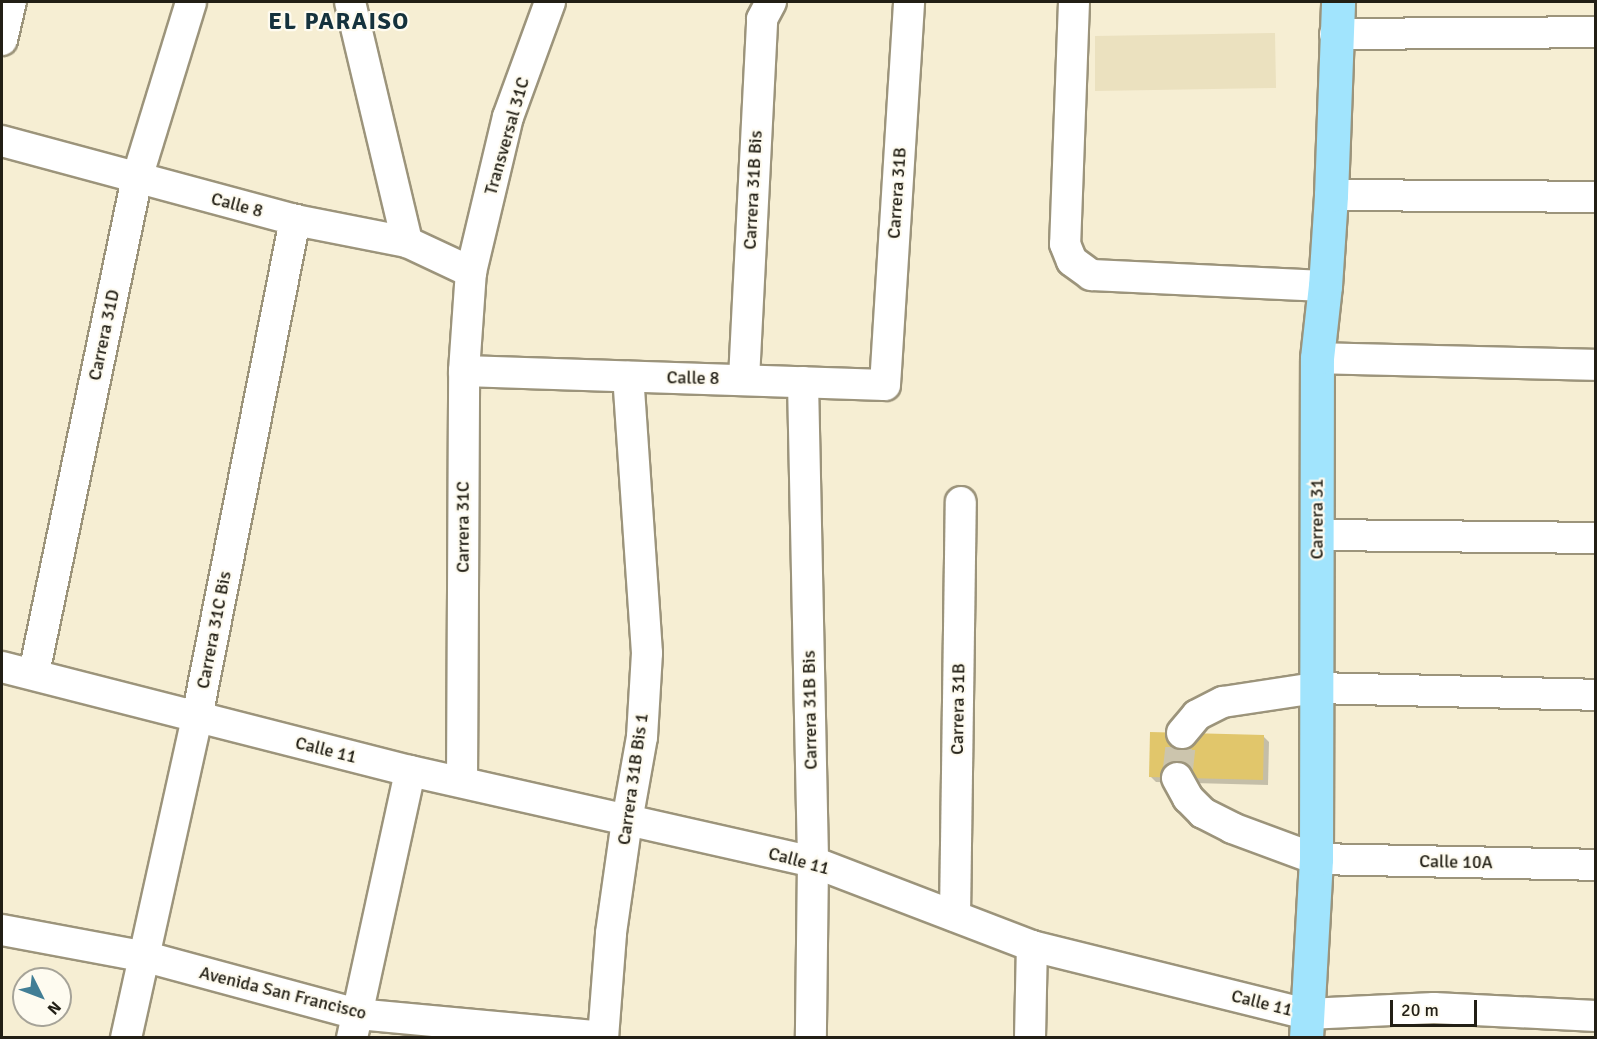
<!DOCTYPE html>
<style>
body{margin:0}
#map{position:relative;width:1597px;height:1039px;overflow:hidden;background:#f6eed3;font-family:Signika,sans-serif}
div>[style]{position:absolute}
.built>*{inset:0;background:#ebe1bf}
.shadow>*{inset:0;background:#0003}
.building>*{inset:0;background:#e1c66b}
.minor-tunnel>*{height:30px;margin-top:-15px;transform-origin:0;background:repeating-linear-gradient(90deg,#ccc5ad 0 30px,transparent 0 45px)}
.roads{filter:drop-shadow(2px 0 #9c947b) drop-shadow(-2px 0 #9c947b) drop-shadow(0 2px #9c947b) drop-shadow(0 -2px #9c947b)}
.minor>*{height:30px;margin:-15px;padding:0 15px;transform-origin:15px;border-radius:15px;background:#fff}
.major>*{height:33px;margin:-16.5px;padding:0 16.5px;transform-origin:16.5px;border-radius:16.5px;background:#a1e4fd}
span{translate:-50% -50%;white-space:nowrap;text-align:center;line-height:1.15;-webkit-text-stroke:4.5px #fefbf0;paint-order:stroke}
.street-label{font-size:18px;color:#221f15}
.district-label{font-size:24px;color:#15323d;font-weight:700;letter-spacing:1.5px}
.frame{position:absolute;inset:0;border:3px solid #221f15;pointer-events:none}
.north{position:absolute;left:12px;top:967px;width:60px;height:60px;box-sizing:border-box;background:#fefbf0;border:2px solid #a6a398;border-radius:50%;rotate:132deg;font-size:16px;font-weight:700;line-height:24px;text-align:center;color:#221f15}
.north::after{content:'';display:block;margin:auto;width:21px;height:27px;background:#427e95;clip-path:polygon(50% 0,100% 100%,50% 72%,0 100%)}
.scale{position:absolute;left:1390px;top:1000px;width:87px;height:27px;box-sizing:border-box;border:3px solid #221f15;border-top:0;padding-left:8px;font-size:18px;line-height:21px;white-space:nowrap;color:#221f15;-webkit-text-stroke:4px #fefbf0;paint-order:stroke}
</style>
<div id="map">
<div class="built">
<i style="clip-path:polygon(1275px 33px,1276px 88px,1095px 91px,1095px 36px)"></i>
</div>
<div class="shadow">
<i style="clip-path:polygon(1263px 736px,1269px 742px,1268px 785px,1156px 782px,1150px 776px)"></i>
</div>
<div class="building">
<i style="clip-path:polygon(1150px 732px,1264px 735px,1263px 780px,1149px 777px)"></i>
</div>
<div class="minor-tunnel">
<i style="left:1177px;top:778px;width:45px;rotate:-83.7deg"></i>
</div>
<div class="roads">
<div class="minor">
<i style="left:350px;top:2px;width:247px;rotate:76.6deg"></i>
<i style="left:1074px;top:2px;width:242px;rotate:92.1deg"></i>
<i style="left:1065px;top:244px;width:18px;rotate:68deg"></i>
<i style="left:1072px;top:261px;width:24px;rotate:36deg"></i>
<i style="left:1091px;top:275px;width:234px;rotate:2.7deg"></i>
<i style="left:1335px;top:34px;width:261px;rotate:-0.4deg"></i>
<i style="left:2px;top:40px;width:39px;rotate:-77deg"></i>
<i style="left:2px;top:141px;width:303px;rotate:15.1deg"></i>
<i style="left:295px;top:220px;width:114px;rotate:11.1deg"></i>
<i style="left:407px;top:242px;width:71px;rotate:25.1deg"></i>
<i style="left:1331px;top:195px;width:265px;rotate:0.4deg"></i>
<i style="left:1317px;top:358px;width:279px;rotate:1.4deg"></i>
<i style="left:464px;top:371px;width:421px;rotate:1.9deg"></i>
<i style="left:885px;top:385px;width:384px;rotate:-86.4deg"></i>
<i style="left:744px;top:379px;width:360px;rotate:-87.1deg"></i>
<i style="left:762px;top:19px;width:19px;rotate:-62deg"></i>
<i style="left:803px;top:382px;width:480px;rotate:88.8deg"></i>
<i style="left:813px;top:862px;width:176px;rotate:90.7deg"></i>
<i style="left:1318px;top:535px;width:278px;rotate:0.6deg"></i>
<i style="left:2px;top:667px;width:421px;rotate:14.3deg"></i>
<i style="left:410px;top:771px;width:413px;rotate:12.7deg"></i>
<i style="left:813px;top:862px;width:235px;rotate:21deg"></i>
<i style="left:1032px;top:946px;width:283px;rotate:13.9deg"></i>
<i style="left:1307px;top:1014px;width:127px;rotate:-2.7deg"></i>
<i style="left:1434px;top:1008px;width:162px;rotate:2.8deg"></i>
<i style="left:34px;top:673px;width:506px;rotate:-78.25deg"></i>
<i style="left:137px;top:178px;width:184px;rotate:-72.9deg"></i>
<i style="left:1182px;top:733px;width:23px;rotate:-50deg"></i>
<i style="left:1197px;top:715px;width:29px;rotate:-27deg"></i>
<i style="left:1223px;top:702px;width:94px;rotate:-8.6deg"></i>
<i style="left:1316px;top:688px;width:280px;rotate:1.4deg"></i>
<i style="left:1177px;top:778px;width:23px;rotate:61deg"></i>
<i style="left:1188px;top:798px;width:21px;rotate:45deg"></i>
<i style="left:1203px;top:813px;width:33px;rotate:27deg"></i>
<i style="left:1232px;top:828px;width:90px;rotate:20.3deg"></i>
<i style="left:1316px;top:859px;width:280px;rotate:1.2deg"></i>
<i style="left:462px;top:782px;width:411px;rotate:-89.7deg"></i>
<i style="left:464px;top:371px;width:99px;rotate:-86deg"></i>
<i style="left:471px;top:272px;width:159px;rotate:-76.6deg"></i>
<i style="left:508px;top:117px;width:122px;rotate:-69.9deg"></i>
<i style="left:955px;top:916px;width:414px;rotate:-89.2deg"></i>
<i style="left:2px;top:930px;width:147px;rotate:10.6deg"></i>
<i style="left:146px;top:957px;width:219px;rotate:15.1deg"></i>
<i style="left:357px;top:1014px;width:247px;rotate:5.3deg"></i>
<i style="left:126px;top:1038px;width:329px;rotate:-77.5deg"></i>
<i style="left:197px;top:717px;width:507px;rotate:-78.85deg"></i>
<i style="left:352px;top:1038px;width:273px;rotate:-77.7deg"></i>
<i style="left:603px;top:1038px;width:105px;rotate:-85.6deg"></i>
<i style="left:611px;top:933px;width:113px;rotate:-81.9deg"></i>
<i style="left:627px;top:821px;width:85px;rotate:-79.9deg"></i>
<i style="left:642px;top:737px;width:84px;rotate:-86.6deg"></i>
<i style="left:647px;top:653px;width:277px;rotate:-93.9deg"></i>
<i style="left:1030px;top:1038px;width:92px;rotate:-88.8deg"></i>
</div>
<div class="major">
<i style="left:1306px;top:1038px;width:179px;rotate:-86.8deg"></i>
<i style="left:1316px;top:859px;width:501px;rotate:-89.89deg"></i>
<i style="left:1317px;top:358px;width:72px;rotate:-83.7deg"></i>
<i style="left:1325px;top:286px;width:91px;rotate:-86.2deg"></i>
<i style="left:1331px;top:195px;width:193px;rotate:-87.9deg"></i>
</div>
</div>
<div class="street-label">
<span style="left:507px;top:136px;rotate:-74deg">Transversal 31C</span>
<span style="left:753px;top:190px;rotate:-87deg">Carrera 31B Bis</span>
<span style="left:897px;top:193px;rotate:-86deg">Carrera 31B</span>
<span style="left:237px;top:205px;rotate:15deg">Calle 8</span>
<span style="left:104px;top:335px;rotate:-78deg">Carrera 31D</span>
<span style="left:693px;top:378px;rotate:1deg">Calle 8</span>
<span style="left:1317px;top:519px;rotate:-90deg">Carrera 31</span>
<span style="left:463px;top:527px;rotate:-90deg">Carrera 31C</span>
<span style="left:214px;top:630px;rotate:-79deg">Carrera 31C Bis</span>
<span style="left:958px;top:709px;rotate:-89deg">Carrera 31B</span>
<span style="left:810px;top:710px;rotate:-91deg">Carrera 31B Bis</span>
<span style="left:326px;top:750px;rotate:14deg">Calle 11</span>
<span style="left:633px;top:779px;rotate:-82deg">Carrera 31B Bis 1</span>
<span style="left:799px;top:861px;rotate:15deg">Calle 11</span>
<span style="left:1456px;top:862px;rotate:1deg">Calle 10A</span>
<span style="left:283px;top:993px;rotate:14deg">Avenida San Francisco</span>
<span style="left:1262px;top:1003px;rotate:14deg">Calle 11</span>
</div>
<div class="district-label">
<span style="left:339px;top:22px">EL PARAISO</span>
</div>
<div class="frame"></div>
<div class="north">N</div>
<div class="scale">20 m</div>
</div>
